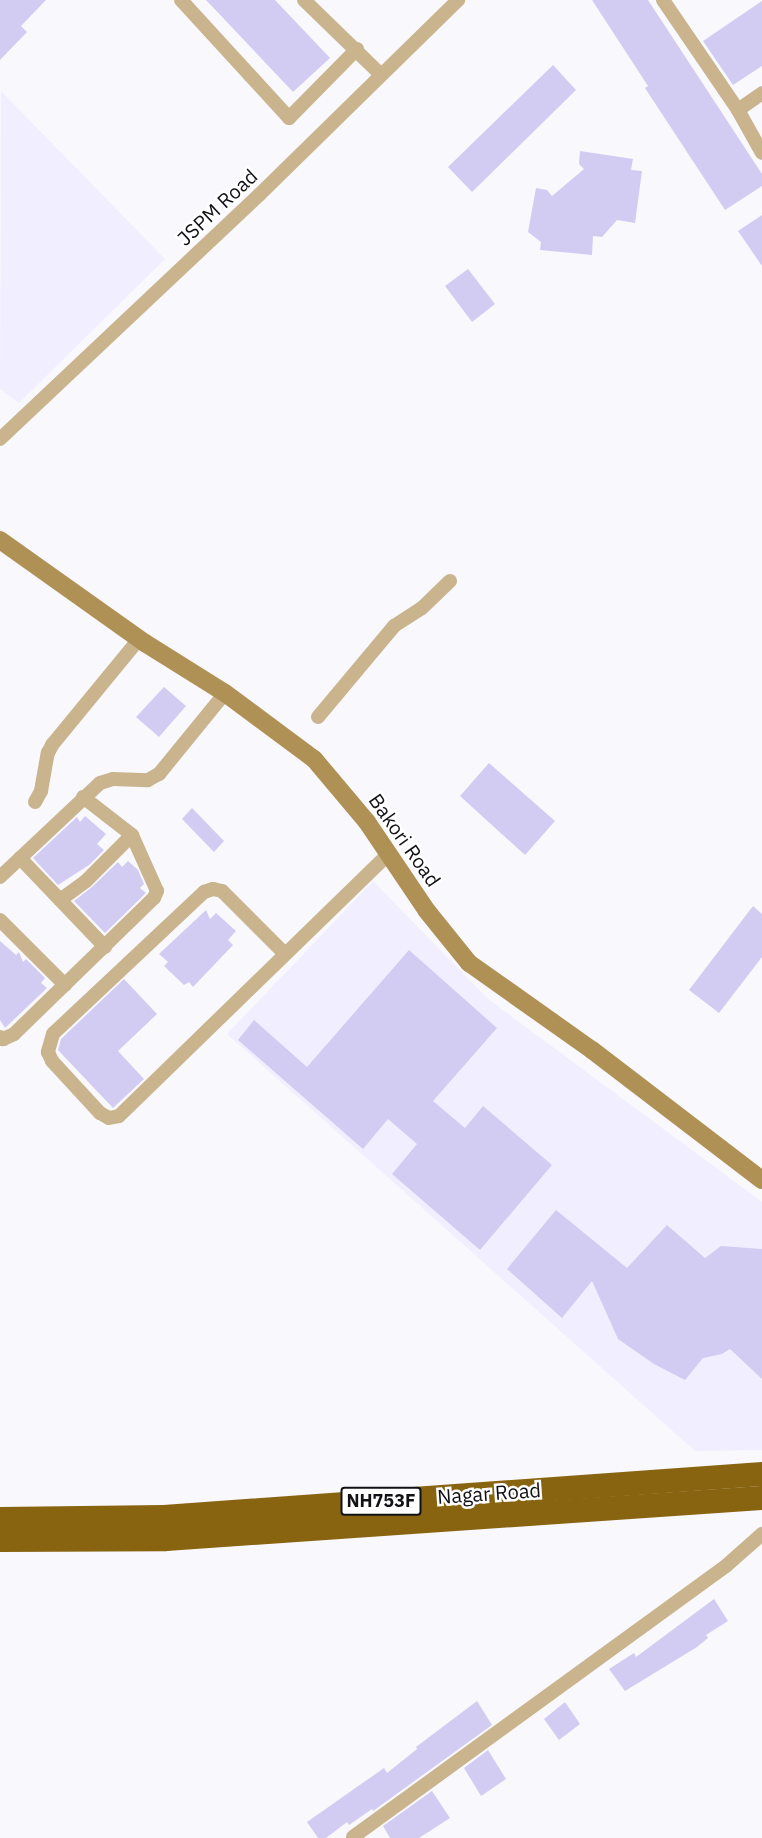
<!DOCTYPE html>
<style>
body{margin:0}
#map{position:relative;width:762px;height:1838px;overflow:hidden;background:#f9f8fd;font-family:"IBM Plex Sans",sans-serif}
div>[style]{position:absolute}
.built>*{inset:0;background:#f1efff}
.building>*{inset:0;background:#d2ccf2}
.street>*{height:14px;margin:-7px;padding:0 7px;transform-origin:7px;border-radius:7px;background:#c9b48d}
.secondary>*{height:18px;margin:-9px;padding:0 9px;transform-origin:9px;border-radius:9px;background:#b09155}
.highway>*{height:24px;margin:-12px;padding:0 12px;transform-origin:12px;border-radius:12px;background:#886411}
span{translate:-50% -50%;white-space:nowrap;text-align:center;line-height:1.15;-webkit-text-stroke:5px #fff;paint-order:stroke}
.shield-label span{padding:2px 4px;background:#fff;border:2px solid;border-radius:4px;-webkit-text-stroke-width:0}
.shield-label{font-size:18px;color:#121216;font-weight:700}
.street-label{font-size:20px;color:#121216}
</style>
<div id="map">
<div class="built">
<i style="clip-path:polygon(1px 91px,165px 259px,19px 403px,0 389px)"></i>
<i style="clip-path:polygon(373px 881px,488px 999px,762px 1202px,762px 1450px,695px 1451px,227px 1034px)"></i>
</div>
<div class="building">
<i style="clip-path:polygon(0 0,46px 0,21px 26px,27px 32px,0 60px)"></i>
<i style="clip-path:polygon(206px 0,275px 0,330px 58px,293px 92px)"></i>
<i style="clip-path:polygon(592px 0,648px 0,762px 174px,762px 186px,725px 210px,645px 88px,648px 86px)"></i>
<i style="clip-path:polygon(762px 1px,762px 66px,733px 85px,703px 41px)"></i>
<i style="clip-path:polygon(553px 65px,576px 90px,472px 192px,448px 167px)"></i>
<i style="clip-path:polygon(580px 151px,633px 159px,631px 170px,642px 171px,635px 223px,617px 220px,602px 237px,593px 236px,592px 255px,540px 250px,541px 242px,528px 232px,536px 188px,547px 190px,552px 196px,584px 169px,579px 164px)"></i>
<i style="clip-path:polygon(762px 215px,762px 266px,738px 231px)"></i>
<i style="clip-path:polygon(468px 269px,495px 304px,472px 322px,445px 286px)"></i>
<i style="clip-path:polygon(164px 687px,186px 706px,159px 737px,136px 717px)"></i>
<i style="clip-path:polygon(489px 763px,555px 821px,525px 855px,460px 796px)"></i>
<i style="clip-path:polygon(192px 808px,224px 841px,214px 852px,182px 819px)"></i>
<i style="clip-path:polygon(85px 816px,106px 834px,97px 844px,104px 850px,89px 865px,58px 885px,33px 858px,77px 817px,80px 822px)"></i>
<i style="clip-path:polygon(128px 861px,138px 870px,144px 884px,140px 888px,146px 893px,105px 933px,74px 901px,92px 887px,118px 862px,122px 867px)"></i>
<i style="clip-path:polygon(753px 906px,762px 914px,762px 957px,719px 1013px,689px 990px)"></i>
<i style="clip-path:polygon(206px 910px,210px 919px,216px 913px,236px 931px,228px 940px,233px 945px,193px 987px,189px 982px,184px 985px,164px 966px,168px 962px,159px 954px)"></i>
<i style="clip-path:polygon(0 941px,16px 955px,19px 952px,23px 962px,26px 959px,45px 978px,41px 983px,47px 988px,5px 1028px,0 1020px)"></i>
<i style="clip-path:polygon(409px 950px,497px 1028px,433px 1101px,465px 1128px,483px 1106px,552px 1165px,480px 1250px,392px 1174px,417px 1144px,388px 1119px,363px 1149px,238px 1040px,254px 1020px,307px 1067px)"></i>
<i style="clip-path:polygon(124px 979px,157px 1014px,118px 1051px,144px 1079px,113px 1108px,58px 1050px,61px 1039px)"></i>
<i style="clip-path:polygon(556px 1210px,627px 1268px,667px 1225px,705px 1258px,721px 1246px,762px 1249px,762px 1379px,730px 1349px,722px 1354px,703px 1358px,685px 1380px,654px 1364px,618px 1339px,592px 1281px,562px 1318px,507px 1269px)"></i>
<i style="clip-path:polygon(714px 1599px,728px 1621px,706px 1635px,708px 1638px,697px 1647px,625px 1691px,609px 1669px,634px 1653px,636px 1657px)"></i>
<i style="clip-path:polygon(477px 1701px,492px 1725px,373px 1811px,372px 1809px,349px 1825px,347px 1822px,326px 1838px,318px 1838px,307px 1822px,384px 1768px,387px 1773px,417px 1749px,416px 1747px)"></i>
<i style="clip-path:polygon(565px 1702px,580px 1724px,559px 1740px,544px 1719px)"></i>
<i style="clip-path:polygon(488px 1750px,506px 1779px,481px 1796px,464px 1768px)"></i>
<i style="clip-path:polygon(432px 1791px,450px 1818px,419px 1838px,390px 1838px,383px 1826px)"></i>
</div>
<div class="street">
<i style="left:181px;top:0;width:160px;rotate:47.5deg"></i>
<i style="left:289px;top:118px;width:97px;rotate:-45.4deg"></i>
<i style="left:304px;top:0;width:107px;rotate:44.2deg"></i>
<i style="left:663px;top:0;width:133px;rotate:55.7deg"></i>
<i style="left:738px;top:110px;width:49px;rotate:60.8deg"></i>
<i style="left:738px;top:110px;width:29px;rotate:-35deg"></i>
<i style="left:0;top:439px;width:356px;rotate:-43.3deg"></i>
<i style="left:259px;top:195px;width:279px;rotate:-44.4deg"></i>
<i style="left:318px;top:717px;width:119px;rotate:-50.1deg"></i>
<i style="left:394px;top:626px;width:33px;rotate:-33deg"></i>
<i style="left:422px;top:608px;width:39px;rotate:-44deg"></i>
<i style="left:35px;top:802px;width:13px;rotate:-61deg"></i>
<i style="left:41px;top:791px;width:39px;rotate:-80deg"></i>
<i style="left:48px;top:753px;width:9px;rotate:-63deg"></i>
<i style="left:52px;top:745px;width:137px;rotate:-50.6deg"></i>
<i style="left:20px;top:858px;width:123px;rotate:46.3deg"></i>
<i style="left:0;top:877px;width:137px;rotate:-43.2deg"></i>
<i style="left:100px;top:783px;width:14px;rotate:-17deg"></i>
<i style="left:113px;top:779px;width:35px;rotate:2deg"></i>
<i style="left:148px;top:780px;width:13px;rotate:-29deg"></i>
<i style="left:159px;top:774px;width:104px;rotate:-50.8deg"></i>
<i style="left:60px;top:900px;width:32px;rotate:-36deg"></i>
<i style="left:86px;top:881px;width:65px;rotate:-45deg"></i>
<i style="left:0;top:920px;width:92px;rotate:45deg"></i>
<i style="left:285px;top:954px;width:89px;rotate:-135deg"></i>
<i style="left:222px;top:891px;width:9px;rotate:-167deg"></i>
<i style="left:213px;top:889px;width:9px;rotate:162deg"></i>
<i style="left:204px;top:892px;width:207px;rotate:136.8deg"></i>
<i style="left:53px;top:1034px;width:19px;rotate:106deg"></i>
<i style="left:48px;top:1052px;width:10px;rotate:66deg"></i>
<i style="left:52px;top:1061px;width:71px;rotate:47.3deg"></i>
<i style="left:100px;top:1113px;width:10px;rotate:29deg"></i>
<i style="left:109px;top:1118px;width:10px;rotate:-11deg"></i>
<i style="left:119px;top:1116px;width:376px;rotate:-44.2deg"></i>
<i style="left:0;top:1037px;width:4px;rotate:34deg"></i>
<i style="left:3px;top:1039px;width:12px;rotate:-24deg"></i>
<i style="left:14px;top:1034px;width:195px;rotate:-44.2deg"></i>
<i style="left:154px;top:898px;width:8px;rotate:-67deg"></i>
<i style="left:157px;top:891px;width:61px;rotate:-114.1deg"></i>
<i style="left:132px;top:835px;width:62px;rotate:-142.2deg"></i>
<i style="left:353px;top:1837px;width:462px;rotate:-36deg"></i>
<i style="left:727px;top:1565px;width:47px;rotate:-41.5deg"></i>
</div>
<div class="secondary">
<i style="left:0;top:540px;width:178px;rotate:35.4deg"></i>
<i style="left:145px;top:643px;width:94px;rotate:32deg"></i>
<i style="left:225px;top:693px;width:111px;rotate:36.6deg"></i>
<i style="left:314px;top:759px;width:82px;rotate:49.9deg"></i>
<i style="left:367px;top:822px;width:107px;rotate:56deg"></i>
<i style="left:427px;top:911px;width:67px;rotate:51.1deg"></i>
<i style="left:469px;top:963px;width:151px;rotate:35.3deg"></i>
<i style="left:592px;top:1050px;width:214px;rotate:37.4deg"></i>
</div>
<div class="highway">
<i style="left:0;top:1519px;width:164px;rotate:-0.7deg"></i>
<i style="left:164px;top:1517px;width:600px;rotate:-4.11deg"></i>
<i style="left:0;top:1540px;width:166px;rotate:-0.3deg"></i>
<i style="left:166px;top:1539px;width:597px;rotate:-3.94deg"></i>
</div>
<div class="shield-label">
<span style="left:381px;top:1501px">NH753F</span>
</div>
<div class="street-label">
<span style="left:217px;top:207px;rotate:-43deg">JSPM Road</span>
<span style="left:405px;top:840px;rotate:55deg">Bakori Road</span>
<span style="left:489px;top:1493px;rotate:-4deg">Nagar Road</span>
</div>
</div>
